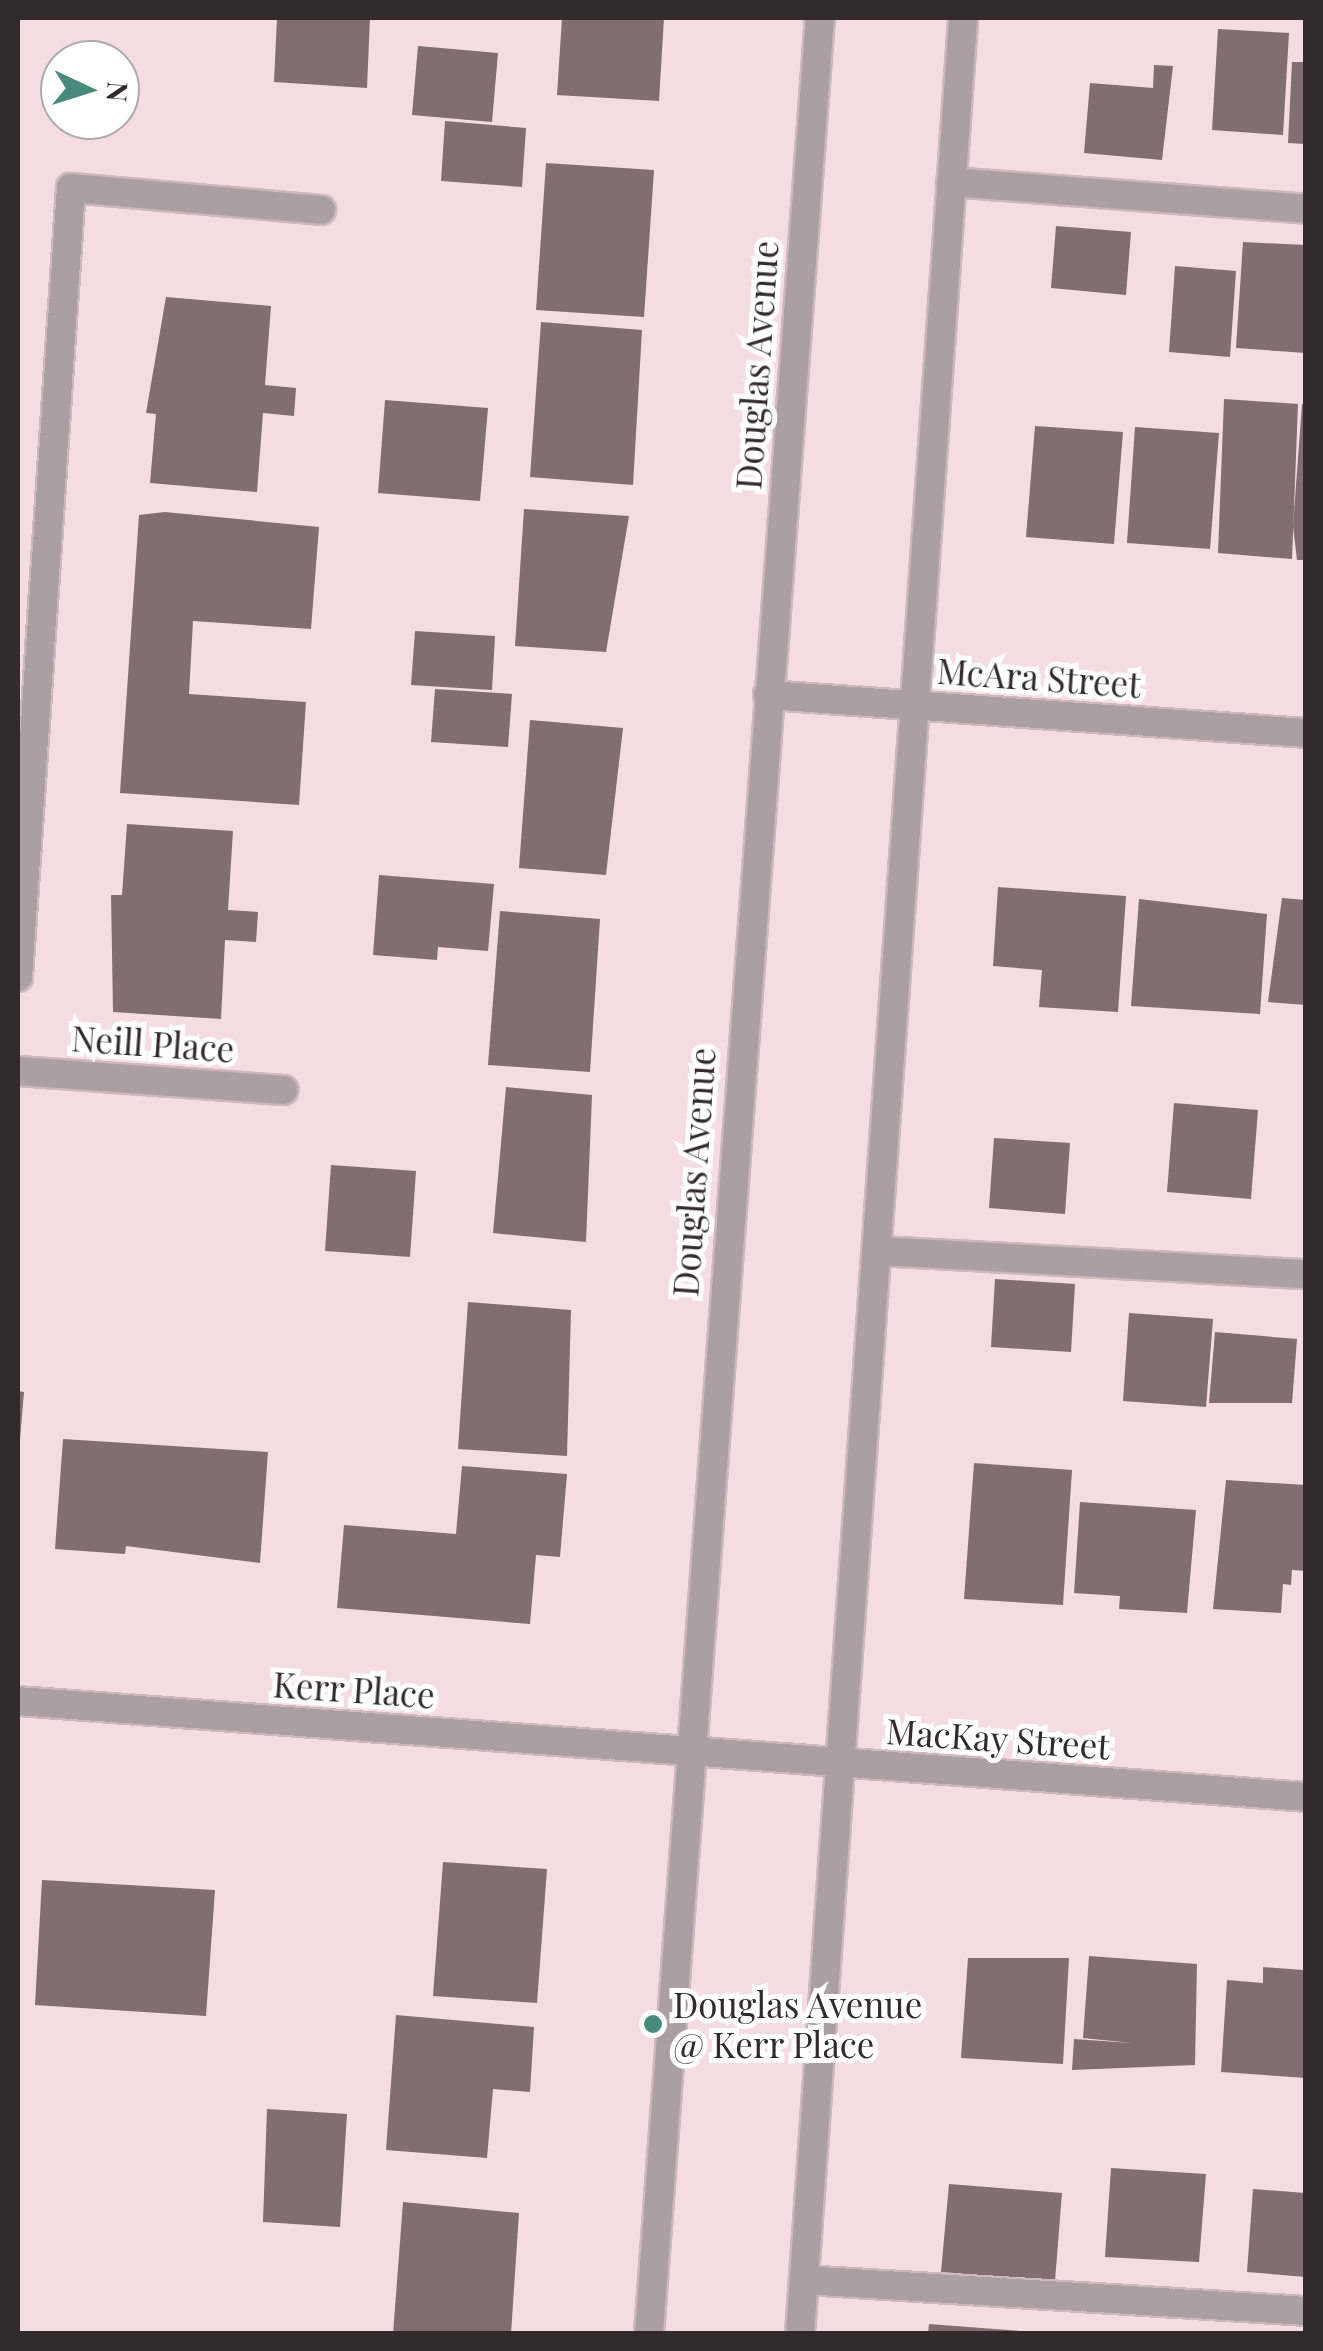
<!DOCTYPE html>
<style>
body{margin:0}
#map{position:relative;width:1323px;height:2351px;overflow:hidden;background:#f4dce2;font-family:"Playfair Display",serif}
div>[style]{position:absolute}
.building>*{inset:0;background:#826d73}
.roads{filter:drop-shadow(2px 0 #cdb8be) drop-shadow(-2px 0 #cdb8be) drop-shadow(0 2px #cdb8be) drop-shadow(0 -2px #cdb8be)}
.service>*{height:28px;margin:-14px;padding:0 14px;transform-origin:14px;border-radius:14px;background:#aaa0a3}
.minor>*{height:28px;margin:-14px;padding:0 14px;transform-origin:14px;border-radius:14px;background:#aaa0a3}
.tertiary>*{height:28px;margin:-14px;padding:0 14px;transform-origin:14px;border-radius:14px;background:#aaa0a3}
.dots>*{width:28px;height:28px;translate:-50% -50%;box-sizing:border-box;border:5px solid #fff;border-radius:50%}
span{translate:-50% -50%;white-space:nowrap;text-align:center;line-height:1.15;-webkit-text-stroke:10px #fff;paint-order:stroke}
.street-label{font-size:35px;color:#332a2d}
.poi-label{font-size:35px;color:#332a2d}
.left{translate:0 -50%;text-align:left}
.frame{position:absolute;inset:0;border:20px solid #332a2d;pointer-events:none}
.north{position:absolute;left:40px;top:40px;width:100px;height:100px;box-sizing:border-box;background:#fff;border:2px solid #adaaab;border-radius:50%;rotate:94deg;font-size:28px;font-weight:700;line-height:40px;text-align:center;color:#332a2d}
.north::after{content:'';display:block;margin:auto;width:35px;height:45px;background:#488b7e;clip-path:polygon(50% 0,100% 100%,50% 72%,0 100%)}
</style>
<div id="map">
<div class="building">
<i style="clip-path:polygon(277px 18px,370px 18px,367px 88px,274px 82px)"></i>
<i style="clip-path:polygon(562px 18px,664px 18px,659px 101px,557px 95px)"></i>
<i style="clip-path:polygon(1218px 29px,1289px 33px,1283px 135px,1212px 130px)"></i>
<i style="clip-path:polygon(418px 46px,498px 53px,492px 122px,412px 115px)"></i>
<i style="clip-path:polygon(1292px 62px,1306px 62px,1306px 144px,1288px 143px)"></i>
<i style="clip-path:polygon(1154px 65px,1173px 66px,1162px 160px,1084px 153px,1090px 83px,1153px 88px)"></i>
<i style="clip-path:polygon(445px 121px,526px 128px,522px 187px,441px 181px)"></i>
<i style="clip-path:polygon(546px 163px,654px 170px,644px 317px,536px 310px)"></i>
<i style="clip-path:polygon(1056px 226px,1131px 232px,1126px 295px,1051px 288px)"></i>
<i style="clip-path:polygon(1243px 242px,1306px 245px,1306px 353px,1236px 348px)"></i>
<i style="clip-path:polygon(1175px 266px,1236px 271px,1230px 357px,1169px 352px)"></i>
<i style="clip-path:polygon(166px 297px,271px 306px,265px 385px,296px 388px,294px 416px,263px 413px,257px 492px,150px 483px,156px 414px,146px 413px)"></i>
<i style="clip-path:polygon(541px 322px,642px 330px,633px 485px,530px 477px)"></i>
<i style="clip-path:polygon(1224px 399px,1298px 404px,1292px 559px,1218px 553px)"></i>
<i style="clip-path:polygon(385px 400px,488px 408px,480px 501px,378px 493px)"></i>
<i style="clip-path:polygon(1302px 404px,1306px 405px,1306px 560px,1297px 560px,1293px 526px)"></i>
<i style="clip-path:polygon(1035px 426px,1123px 432px,1114px 544px,1026px 537px)"></i>
<i style="clip-path:polygon(1135px 427px,1219px 433px,1210px 549px,1127px 543px)"></i>
<i style="clip-path:polygon(524px 509px,629px 516px,606px 652px,515px 646px)"></i>
<i style="clip-path:polygon(165px 512px,319px 527px,311px 629px,193px 621px,189px 694px,306px 702px,299px 805px,120px 793px,139px 515px)"></i>
<i style="clip-path:polygon(415px 631px,495px 636px,492px 690px,411px 685px)"></i>
<i style="clip-path:polygon(435px 689px,512px 694px,508px 747px,431px 742px)"></i>
<i style="clip-path:polygon(530px 720px,623px 728px,606px 875px,519px 868px)"></i>
<i style="clip-path:polygon(127px 824px,233px 831px,228px 910px,258px 912px,256px 942px,225px 940px,221px 1019px,113px 1012px,111px 895px,122px 895px)"></i>
<i style="clip-path:polygon(379px 875px,494px 884px,488px 951px,438px 947px,437px 960px,373px 955px)"></i>
<i style="clip-path:polygon(998px 887px,1126px 896px,1118px 1012px,1039px 1007px,1042px 970px,993px 966px)"></i>
<i style="clip-path:polygon(1282px 898px,1306px 900px,1306px 1005px,1268px 1002px)"></i>
<i style="clip-path:polygon(1139px 899px,1267px 914px,1260px 1014px,1131px 1006px)"></i>
<i style="clip-path:polygon(500px 911px,600px 919px,590px 1072px,488px 1065px)"></i>
<i style="clip-path:polygon(506px 1087px,592px 1095px,586px 1242px,493px 1233px)"></i>
<i style="clip-path:polygon(1174px 1103px,1258px 1110px,1251px 1199px,1167px 1192px)"></i>
<i style="clip-path:polygon(994px 1138px,1070px 1143px,1065px 1214px,989px 1208px)"></i>
<i style="clip-path:polygon(331px 1165px,416px 1171px,410px 1257px,325px 1251px)"></i>
<i style="clip-path:polygon(995px 1279px,1075px 1284px,1071px 1352px,991px 1347px)"></i>
<i style="clip-path:polygon(468px 1302px,571px 1310px,567px 1456px,458px 1449px)"></i>
<i style="clip-path:polygon(1129px 1313px,1213px 1319px,1206px 1407px,1123px 1401px)"></i>
<i style="clip-path:polygon(1215px 1332px,1297px 1339px,1292px 1403px,1209px 1403px)"></i>
<i style="clip-path:polygon(18px 1391px,24px 1392px,20px 1439px,18px 1439px)"></i>
<i style="clip-path:polygon(63px 1439px,268px 1452px,260px 1563px,126px 1546px,125px 1554px,55px 1549px)"></i>
<i style="clip-path:polygon(974px 1463px,1072px 1470px,1063px 1605px,964px 1599px)"></i>
<i style="clip-path:polygon(462px 1466px,567px 1474px,560px 1557px,536px 1555px,530px 1624px,337px 1608px,344px 1525px,456px 1534px)"></i>
<i style="clip-path:polygon(1226px 1480px,1306px 1485px,1306px 1571px,1292px 1570px,1291px 1585px,1283px 1584px,1281px 1613px,1213px 1609px)"></i>
<i style="clip-path:polygon(1080px 1502px,1196px 1510px,1187px 1613px,1119px 1609px,1120px 1596px,1074px 1593px)"></i>
<i style="clip-path:polygon(443px 1862px,547px 1869px,537px 2003px,433px 1996px)"></i>
<i style="clip-path:polygon(42px 1880px,215px 1890px,206px 2016px,35px 2005px)"></i>
<i style="clip-path:polygon(1089px 1956px,1197px 1964px,1195px 2065px,1072px 2070px,1074px 2039px,1132px 2043px,1083px 2038px)"></i>
<i style="clip-path:polygon(968px 1958px,1069px 1958px,1063px 2064px,961px 2058px)"></i>
<i style="clip-path:polygon(1263px 1967px,1303px 1970px,1306px 2078px,1221px 2072px,1227px 1980px,1263px 1983px)"></i>
<i style="clip-path:polygon(396px 2015px,534px 2027px,530px 2092px,493px 2089px,487px 2158px,386px 2150px)"></i>
<i style="clip-path:polygon(267px 2109px,347px 2114px,340px 2227px,263px 2222px)"></i>
<i style="clip-path:polygon(1111px 2168px,1206px 2174px,1199px 2262px,1105px 2257px)"></i>
<i style="clip-path:polygon(949px 2184px,1062px 2193px,1055px 2281px,941px 2272px)"></i>
<i style="clip-path:polygon(1253px 2189px,1306px 2193px,1306px 2277px,1247px 2272px)"></i>
<i style="clip-path:polygon(403px 2202px,519px 2213px,511px 2334px,393px 2334px)"></i>
<i style="clip-path:polygon(929px 2324px,1020px 2331px,1020px 2334px,928px 2334px)"></i>
</div>
<div class="roads">
<div class="service">
<i style="left:951px;top:182px;width:356px;rotate:4.3deg"></i>
<i style="left:879px;top:1251px;width:428px;rotate:3.1deg"></i>
<i style="left:804px;top:2280px;width:503px;rotate:3.53deg"></i>
</div>
<div class="minor">
<i style="left:768px;top:695px;width:539px;rotate:4.04deg"></i>
<i style="left:18px;top:977px;width:791px;rotate:-86.16deg"></i>
<i style="left:71px;top:188px;width:251px;rotate:5deg"></i>
<i style="left:18px;top:1071px;width:266px;rotate:4.1deg"></i>
<i style="left:18px;top:1701px;width:1292px;rotate:4.26deg"></i>
</div>
<div class="tertiary">
<i style="left:649px;top:2334px;width:2322px;rotate:-85.78deg"></i>
<i style="left:800px;top:2334px;width:2322px;rotate:-85.97deg"></i>
</div>
</div>
<div class="dots">
<i style="left:653px;top:2024px;background:#488b7e"></i>
</div>
<div class="street-label">
<span style="left:756px;top:365px;rotate:-86deg">Douglas Avenue</span>
<span style="left:1039px;top:677px;rotate:4deg">McAra Street</span>
<span style="left:153px;top:1043px;rotate:4deg">Neill Place</span>
<span style="left:693px;top:1172px;rotate:-86deg">Douglas Avenue</span>
<span style="left:354px;top:1689px;rotate:4deg">Kerr Place</span>
<span style="left:998px;top:1738px;rotate:4deg">MacKay Street</span>
</div>
<div class="poi-label">
<span class="left" style="left:673px;top:2024px">Douglas Avenue<br>@ Kerr Place</span>
</div>
<div class="frame"></div>
<div class="north">N</div>
</div>
